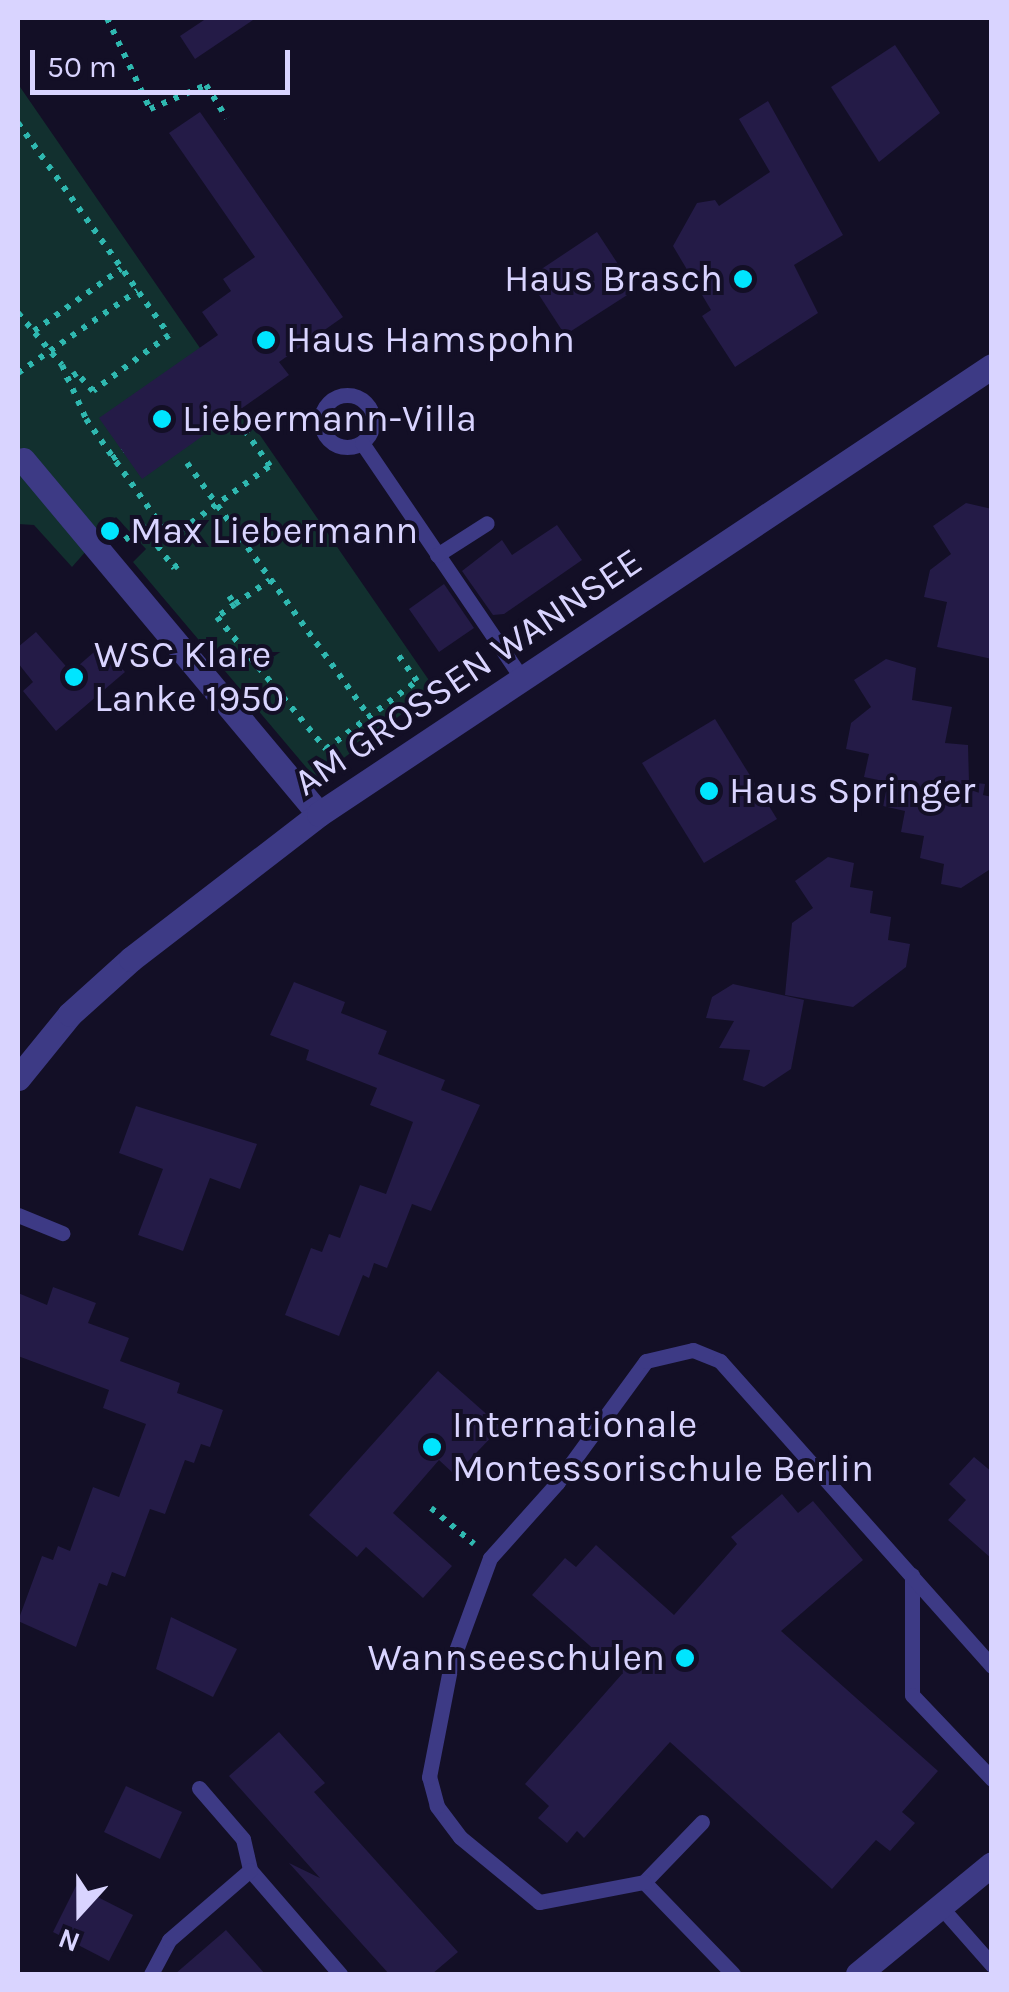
<!DOCTYPE html>
<style>
body{margin:0}
#map{position:relative;width:1009px;height:1992px;overflow:hidden;background:#130f26;font-family:Karla,sans-serif}
div>[style]{position:absolute}
.green>*{inset:0;background:#12302f}
.building>*{inset:0;background:#241b47}
.path>*{height:6px;margin-top:-3px;transform-origin:0;background:repeating-linear-gradient(90deg,#2fb8b0 0 5px,transparent 0 13px)}
.lane>*{height:15px;margin:-7.5px;padding:0 7.5px;transform-origin:7.5px;border-radius:7.5px;background:#3d3a85}
.lane>.ring{margin:-7.5px;padding:0;box-sizing:content-box;background:none;border:15px solid #3d3a85;border-radius:50%}
.street>*{height:25px;margin:-12.5px;padding:0 12.5px;transform-origin:12.5px;border-radius:12.5px;background:#3d3a85}
.dots>*{width:28px;height:28px;translate:-50% -50%;box-sizing:border-box;border:5px solid #130f26;border-radius:50%}
span{translate:-50% -50%;white-space:nowrap;text-align:center;line-height:1.15;-webkit-text-stroke:8px #130f26;paint-order:stroke}
.poi-label{font-size:38px;color:#d9d4ff}
.right{translate:-100% -50%;text-align:right}
.left{translate:0 -50%;text-align:left}
.street-label{font-size:38px;color:#d9d4ff}
.frame{position:absolute;inset:0;border:20px solid #d9d4ff;pointer-events:none}
.north{position:absolute;left:30px;top:1862px;width:100px;height:100px;-webkit-text-stroke:8px #130f26;paint-order:stroke;rotate:201deg;font-size:28px;font-weight:700;line-height:40px;text-align:center;color:#d9d4ff}
.north::after{content:'';display:block;margin:auto;width:35px;height:45px;background:#d9d4ff;clip-path:polygon(50% 0,100% 100%,50% 72%,0 100%)}
.scale{position:absolute;left:30px;top:50px;width:260px;height:45px;box-sizing:border-box;border:5px solid #d9d4ff;border-top:0;padding-left:12px;font-size:30px;line-height:35px;white-space:nowrap;color:#d9d4ff;-webkit-text-stroke:8px #130f26;paint-order:stroke}
</style>
<div id="map">
<div class="green">
<i style="clip-path:polygon(18px 84px,435px 689px,316px 779px,133px 562px,146px 549px,116px 517px,72px 567px,34px 525px,18px 524px)"></i>
</div>
<div class="building">
<i style="clip-path:polygon(207px 18px,256px 18px,195px 59px,180px 36px)"></i>
<i style="clip-path:polygon(895px 45px,940px 113px,879px 162px,831px 87px)"></i>
<i style="clip-path:polygon(768px 101px,843px 235px,794px 265px,818px 313px,735px 367px,702px 316px,711px 310px,673px 246px,697px 203px,715px 200px,719px 206px,770px 172px,739px 119px)"></i>
<i style="clip-path:polygon(200px 112px,343px 317px,279px 362px,289px 375px,142px 479px,99px 418px,218px 335px,202px 312px,231px 291px,223px 279px,255px 257px,169px 133px)"></i>
<i style="clip-path:polygon(597px 232px,635px 290px,565px 335px,528px 278px)"></i>
<i style="clip-path:polygon(966px 503px,992px 509px,992px 659px,937px 647px,947px 602px,924px 597px,930px 570px,951px 554px,933px 526px)"></i>
<i style="clip-path:polygon(557px 525px,582px 560px,504px 614px,493px 615px,462px 571px,502px 540px,512px 555px)"></i>
<i style="clip-path:polygon(444px 584px,474px 628px,439px 652px,409px 609px)"></i>
<i style="clip-path:polygon(36px 632px,71px 672px,101px 646px,125px 672px,56px 731px,23px 691px,33px 682px,18px 663px,18px 647px)"></i>
<i style="clip-path:polygon(886px 659px,916px 668px,912px 700px,952px 707px,945px 743px,968px 745px,969px 782px,985px 784px,983px 795px,992px 797px,992px 868px,961px 888px,941px 884px,944px 864px,920px 858px,924px 836px,901px 832px,905px 811px,883px 806px,888px 782px,864px 777px,869px 754px,846px 749px,851px 723px,871px 707px,854px 680px)"></i>
<i style="clip-path:polygon(715px 719px,777px 819px,704px 863px,642px 763px)"></i>
<i style="clip-path:polygon(828px 857px,854px 863px,850px 887px,873px 891px,870px 913px,891px 917px,888px 940px,910px 944px,906px 967px,853px 1007px,785px 995px,792px 923px,813px 908px,795px 881px)"></i>
<i style="clip-path:polygon(294px 982px,345px 1002px,341px 1013px,387px 1031px,378px 1054px,445px 1080px,441px 1090px,480px 1105px,431px 1211px,412px 1204px,387px 1268px,374px 1263px,369px 1278px,363px 1275px,339px 1336px,285px 1315px,311px 1248px,322px 1252px,329px 1234px,340px 1238px,360px 1185px,386px 1194px,413px 1122px,370px 1105px,377px 1088px,306px 1060px,309px 1050px,270px 1035px)"></i>
<i style="clip-path:polygon(733px 984px,804px 1000px,791px 1069px,764px 1087px,743px 1080px,750px 1050px,719px 1048px,734px 1021px,706px 1018px,712px 997px)"></i>
<i style="clip-path:polygon(136px 1106px,257px 1144px,240px 1189px,210px 1178px,183px 1251px,138px 1235px,163px 1169px,119px 1153px)"></i>
<i style="clip-path:polygon(53px 1287px,96px 1303px,88px 1323px,129px 1338px,120px 1361px,180px 1383px,177px 1393px,223px 1410px,210px 1447px,201px 1444px,194px 1463px,185px 1460px,165px 1514px,150px 1509px,125px 1577px,112px 1572px,107px 1586px,99px 1583px,76px 1647px,18px 1621px,42px 1556px,53px 1560px,58px 1546px,70px 1551px,93px 1487px,119px 1497px,146px 1424px,103px 1408px,109px 1390px,18px 1356px,18px 1293px,47px 1305px)"></i>
<i style="clip-path:polygon(438px 1371px,501px 1427px,455px 1475px,439px 1460px,393px 1513px,452px 1566px,423px 1598px,366px 1547px,357px 1557px,309px 1515px)"></i>
<i style="clip-path:polygon(974px 1457px,992px 1472px,992px 1559px,948px 1520px,966px 1500px,949px 1484px)"></i>
<i style="clip-path:polygon(782px 1494px,798px 1513px,813px 1501px,863px 1560px,781px 1631px,938px 1771px,902px 1812px,915px 1823px,890px 1851px,876px 1840px,832px 1889px,670px 1742px,584px 1838px,577px 1831px,567px 1843px,538px 1818px,549px 1806px,525px 1784px,622px 1674px,532px 1595px,565px 1558px,576px 1567px,596px 1545px,674px 1615px,737px 1544px,731px 1537px)"></i>
<i style="clip-path:polygon(171px 1617px,237px 1649px,213px 1697px,156px 1669px)"></i>
<i style="clip-path:polygon(279px 1732px,325px 1783px,314px 1792px,458px 1952px,432px 1974px,389px 1974px,289px 1863px,320px 1878px,229px 1776px)"></i>
<i style="clip-path:polygon(126px 1786px,182px 1812px,160px 1859px,104px 1832px)"></i>
<i style="clip-path:polygon(76px 1886px,133px 1915px,109px 1961px,53px 1932px)"></i>
<i style="clip-path:polygon(226px 1930px,265px 1974px,175px 1974px)"></i>
</div>
<div class="path">
<i style="left:107px;top:18px;width:101px;rotate:64.7deg"></i>
<i style="left:150px;top:109px;width:61px;rotate:-23.2deg"></i>
<i style="left:206px;top:85px;width:39px;rotate:58deg"></i>
<i style="left:18px;top:123px;width:260px;rotate:54.5deg"></i>
<i style="left:169px;top:335px;width:94px;rotate:143.6deg"></i>
<i style="left:93px;top:391px;width:24px;rotate:-132deg"></i>
<i style="left:77px;top:373px;width:14px;rotate:146deg"></i>
<i style="left:18px;top:313px;width:68px;rotate:49.8deg"></i>
<i style="left:62px;top:365px;width:59px;rotate:66deg"></i>
<i style="left:86px;top:419px;width:146px;rotate:54.8deg"></i>
<i style="left:170px;top:538px;width:123px;rotate:-35.8deg"></i>
<i style="left:270px;top:466px;width:50px;rotate:-125.3deg"></i>
<i style="left:34px;top:331px;width:107px;rotate:-35.5deg"></i>
<i style="left:18px;top:373px;width:145px;rotate:-34.6deg"></i>
<i style="left:112px;top:459px;width:13px;rotate:-32deg"></i>
<i style="left:187px;top:463px;width:312px;rotate:54.3deg"></i>
<i style="left:125px;top:540px;width:23px;rotate:-41deg"></i>
<i style="left:142px;top:525px;width:54px;rotate:53.3deg"></i>
<i style="left:174px;top:568px;width:11px;rotate:-41deg"></i>
<i style="left:229px;top:596px;width:10px;rotate:53deg"></i>
<i style="left:235px;top:604px;width:42px;rotate:-34.4deg"></i>
<i style="left:235px;top:604px;width:22px;rotate:144deg"></i>
<i style="left:217px;top:617px;width:171px;rotate:50.5deg"></i>
<i style="left:326px;top:749px;width:114px;rotate:-36.8deg"></i>
<i style="left:417px;top:681px;width:32px;rotate:-126deg"></i>
<i style="left:431px;top:1508px;width:56px;rotate:39.9deg"></i>
</div>
<div class="lane">
<i class="ring" style="left:321px;top:395px;width:37px;height:37px"></i>
<i style="left:362px;top:443px;width:287px;rotate:55.8deg"></i>
<i style="left:437px;top:555px;width:59px;rotate:-32.6deg"></i>
<i style="left:18px;top:1215px;width:48px;rotate:22.2deg"></i>
<i style="left:912px;top:1575px;width:120px;rotate:90deg"></i>
<i style="left:912px;top:1695px;width:116px;rotate:46.4deg"></i>
<i style="left:199px;top:1788px;width:67px;rotate:49.2deg"></i>
<i style="left:243px;top:1839px;width:32px;rotate:77deg"></i>
<i style="left:250px;top:1870px;width:138px;rotate:49.1deg"></i>
<i style="left:702px;top:1822px;width:83px;rotate:134deg"></i>
<i style="left:644px;top:1882px;width:128px;rotate:45.9deg"></i>
<i style="left:644px;top:1882px;width:107px;rotate:169.2deg"></i>
<i style="left:539px;top:1902px;width:102px;rotate:-140.6deg"></i>
<i style="left:460px;top:1837px;width:39px;rotate:-127deg"></i>
<i style="left:437px;top:1806px;width:30px;rotate:-105deg"></i>
<i style="left:429px;top:1777px;width:115px;rotate:-79deg"></i>
<i style="left:451px;top:1664px;width:113px;rotate:-69.8deg"></i>
<i style="left:490px;top:1558px;width:101px;rotate:-48.2deg"></i>
<i style="left:557px;top:1483px;width:151px;rotate:-53.9deg"></i>
<i style="left:646px;top:1361px;width:48px;rotate:-13.2deg"></i>
<i style="left:693px;top:1350px;width:29px;rotate:22deg"></i>
<i style="left:720px;top:1361px;width:409px;rotate:48.3deg"></i>
<i style="left:940px;top:1906px;width:79px;rotate:48.6deg"></i>
<i style="left:151px;top:1974px;width:38px;rotate:-62deg"></i>
<i style="left:169px;top:1940px;width:107px;rotate:-40.8deg"></i>
</div>
<div class="street">
<i style="left:23px;top:460px;width:461px;rotate:50.1deg"></i>
<i style="left:18px;top:1078px;width:82px;rotate:-50.9deg"></i>
<i style="left:70px;top:1014px;width:82px;rotate:-42deg"></i>
<i style="left:131px;top:959px;width:237px;rotate:-37.6deg"></i>
<i style="left:319px;top:814px;width:808px;rotate:-33.65deg"></i>
<i style="left:858px;top:1974px;width:173px;rotate:-39.4deg"></i>
</div>
<div class="dots">
<i style="left:743px;top:279px;background:#00e5ff"></i>
<i style="left:266px;top:340px;background:#00e5ff"></i>
<i style="left:162px;top:419px;background:#00e5ff"></i>
<i style="left:110px;top:531px;background:#00e5ff"></i>
<i style="left:74px;top:677px;background:#00e5ff"></i>
<i style="left:709px;top:791px;background:#00e5ff"></i>
<i style="left:432px;top:1447px;background:#00e5ff"></i>
<i style="left:685px;top:1658px;background:#00e5ff"></i>
</div>
<div class="poi-label">
<span class="right" style="left:723px;top:279px">Haus Brasch</span>
<span class="left" style="left:286px;top:340px">Haus Hamspohn</span>
<span class="left" style="left:182px;top:419px">Liebermann-Villa</span>
<span class="left" style="left:130px;top:531px">Max Liebermann</span>
<span class="left" style="left:94px;top:677px">WSC Klare<br>Lanke 1950</span>
<span class="left" style="left:729px;top:791px">Haus Springer</span>
<span class="left" style="left:452px;top:1447px">Internationale<br>Montessorischule Berlin</span>
<span class="right" style="left:665px;top:1658px">Wannseeschulen</span>
</div>
<div class="street-label">
<span style="left:468px;top:672px;rotate:-34deg">AM GROSSEN WANNSEE</span>
</div>
<div class="frame"></div>
<div class="north">N</div>
<div class="scale">50 m</div>
</div>
